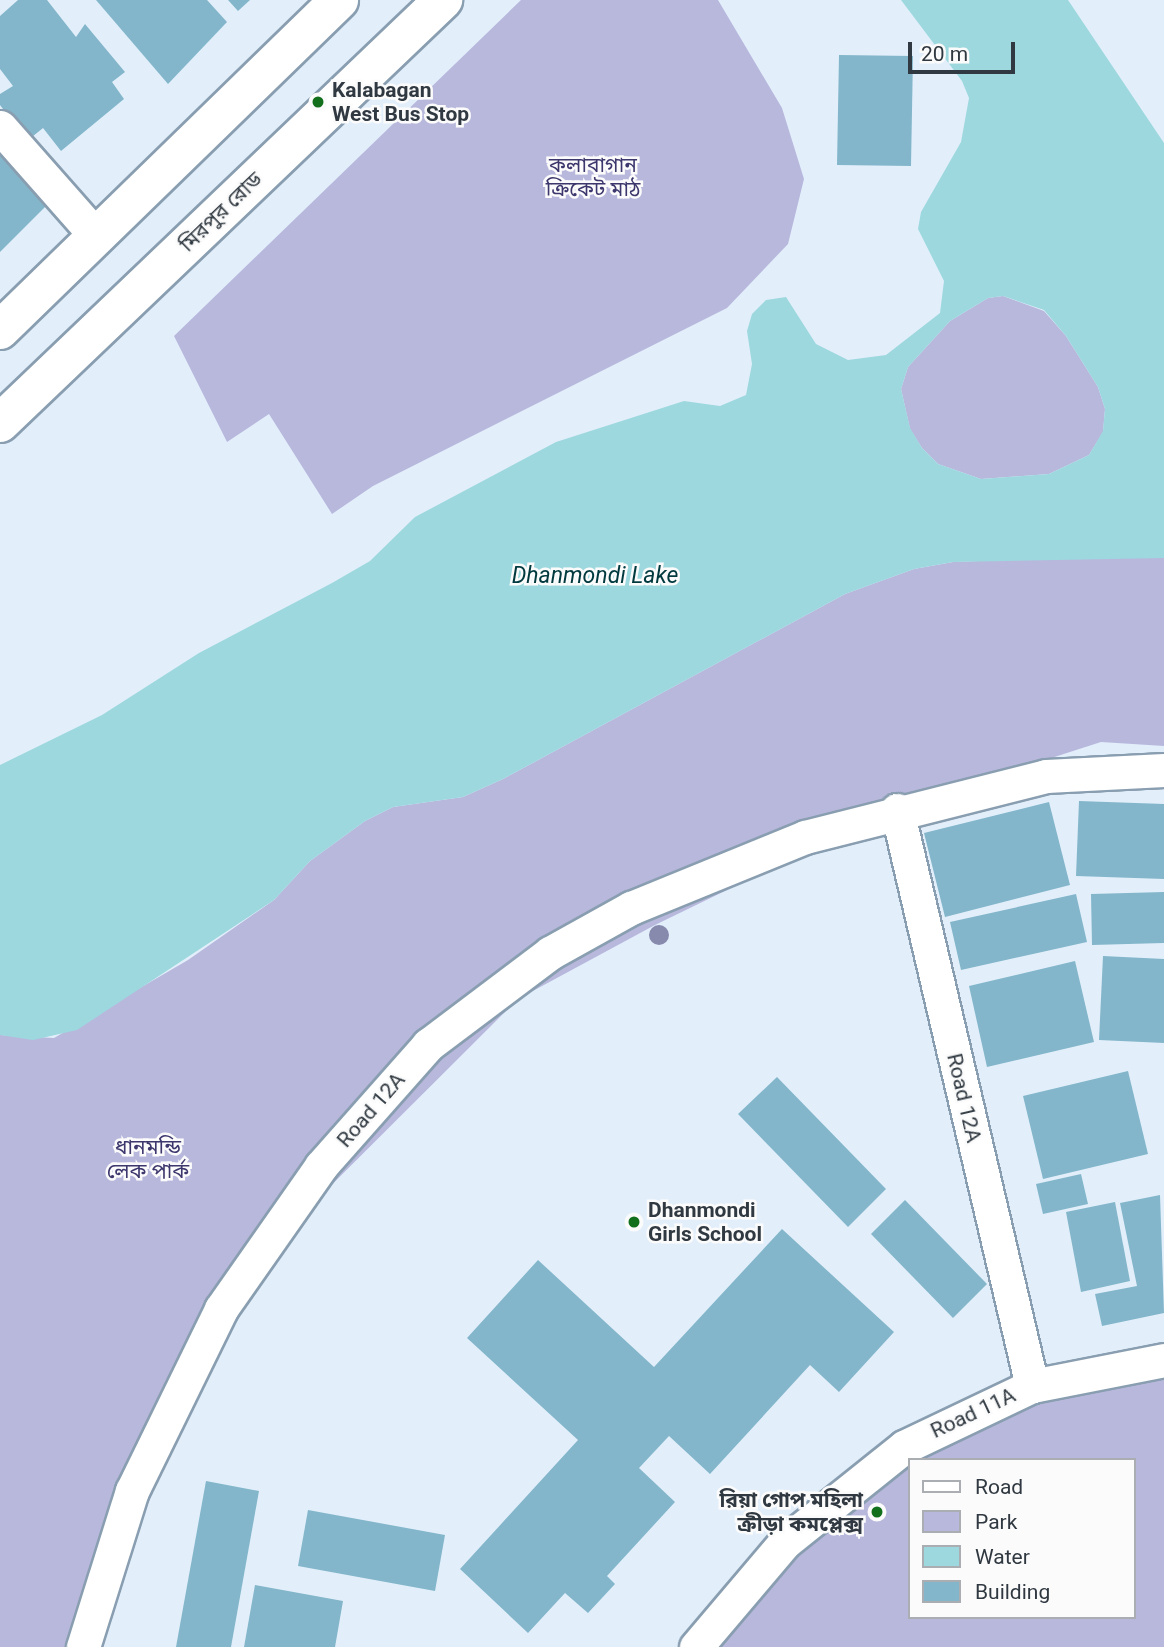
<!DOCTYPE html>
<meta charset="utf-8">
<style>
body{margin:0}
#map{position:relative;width:1164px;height:1647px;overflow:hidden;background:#e2effb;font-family:Roboto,"Noto Sans Bengali",sans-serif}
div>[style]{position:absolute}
.green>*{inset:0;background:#b8b8dd}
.water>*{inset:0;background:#9dd8de}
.building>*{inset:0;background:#83b6ca}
.roads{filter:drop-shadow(2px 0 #899eb0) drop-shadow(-2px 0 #899eb0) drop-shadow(0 2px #899eb0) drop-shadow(0 -2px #899eb0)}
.street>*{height:33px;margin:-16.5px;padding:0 16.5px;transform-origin:16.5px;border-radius:16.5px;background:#fff}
.highway>*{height:38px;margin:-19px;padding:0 19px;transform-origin:19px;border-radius:19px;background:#fff}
.trees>*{width:20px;height:20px;margin:-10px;border-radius:50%;background:#878aad}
.dots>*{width:19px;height:19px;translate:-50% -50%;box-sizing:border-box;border:4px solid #fbfbfb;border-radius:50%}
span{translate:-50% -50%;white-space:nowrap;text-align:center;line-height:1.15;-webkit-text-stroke:5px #fbfbfb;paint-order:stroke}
.poi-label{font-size:21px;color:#303941;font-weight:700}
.left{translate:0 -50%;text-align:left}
.right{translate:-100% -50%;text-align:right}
.park-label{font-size:21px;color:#3c376d}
.street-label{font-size:21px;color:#303941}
.water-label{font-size:23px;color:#003a3f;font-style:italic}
.legend{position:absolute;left:908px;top:1458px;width:228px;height:161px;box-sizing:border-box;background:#fbfbfb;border:2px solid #aaadb1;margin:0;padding:9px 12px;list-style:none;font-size:21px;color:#303941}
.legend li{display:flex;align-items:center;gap:14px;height:35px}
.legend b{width:35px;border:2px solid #aaadb1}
.scale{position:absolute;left:908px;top:42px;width:107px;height:32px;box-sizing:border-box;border:4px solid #303941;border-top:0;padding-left:9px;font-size:21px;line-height:24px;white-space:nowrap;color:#303941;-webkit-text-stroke:5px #fbfbfb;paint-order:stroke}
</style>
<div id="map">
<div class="green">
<i style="clip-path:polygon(521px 0,718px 0,782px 108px,804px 179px,788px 244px,727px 308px,373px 486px,332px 514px,269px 414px,227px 442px,174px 336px)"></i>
<i style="clip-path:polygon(1003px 296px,1044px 311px,1066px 336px,1098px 387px,1105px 409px,1103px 432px,1089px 455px,1049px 474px,981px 479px,938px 464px,922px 448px,910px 429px,901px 389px,908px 367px,950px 321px,988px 298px)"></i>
<i style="clip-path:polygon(1059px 558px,1164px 558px,1164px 746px,1101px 742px,896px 808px,655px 925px,518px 999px,213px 1303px,90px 1647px,0 1647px,0 1035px,54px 1038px,188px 960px,274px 900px,310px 861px,365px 821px,393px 807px,463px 797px,503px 779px,845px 594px,914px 569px,953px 562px)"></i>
<i style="clip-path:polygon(evenodd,1164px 1374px,1164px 1647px,712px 1647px,793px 1558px,913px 1451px,987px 1414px,1164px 1374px,910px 1460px,1134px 1460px,1134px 1617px,910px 1617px,910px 1460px)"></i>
</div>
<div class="water">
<i style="clip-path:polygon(evenodd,901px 0,1068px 0,1164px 143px,1164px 558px,953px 562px,914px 569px,845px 594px,503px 779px,463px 797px,393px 807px,365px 821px,310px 861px,274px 900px,77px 1030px,33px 1040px,0 1035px,0 765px,102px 715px,199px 653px,332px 583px,370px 561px,415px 517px,556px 442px,684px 401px,720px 406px,746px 395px,752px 364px,747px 331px,752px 314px,766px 300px,786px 297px,816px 344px,848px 360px,886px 355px,940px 313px,944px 281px,918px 229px,921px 212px,961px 142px,969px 98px,962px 81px,901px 0,1003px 296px,1044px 310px,1066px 336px,1098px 387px,1105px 409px,1103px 431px,1089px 455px,1049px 474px,981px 479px,938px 464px,922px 448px,910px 428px,901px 389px,908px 367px,950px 321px,988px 298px,1003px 296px)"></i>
</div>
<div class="building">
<i style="clip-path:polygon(18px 0,47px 0,76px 37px,85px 24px,125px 72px,112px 82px,124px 99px,61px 151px,43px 128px,27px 141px,0 105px,0 94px,13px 86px,0 69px,0 16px)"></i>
<i style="clip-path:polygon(96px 0,207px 0,227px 22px,168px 84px)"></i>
<i style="clip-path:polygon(228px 0,250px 0,238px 11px)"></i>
<i style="clip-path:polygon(839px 55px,913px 56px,911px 166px,837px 165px)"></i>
<i style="clip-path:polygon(0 153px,47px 205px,0 252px)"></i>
<i style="clip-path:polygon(1079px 801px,1164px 804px,1164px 879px,1076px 876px)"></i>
<i style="clip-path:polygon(1049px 802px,1070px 885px,945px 917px,924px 833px)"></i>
<i style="clip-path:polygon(1164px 892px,1164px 943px,1092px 945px,1091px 894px)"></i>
<i style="clip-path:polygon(1076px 894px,1087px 942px,961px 970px,950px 922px)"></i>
<i style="clip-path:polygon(1103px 956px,1164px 959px,1164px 1043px,1099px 1040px)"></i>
<i style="clip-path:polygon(1075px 961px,1094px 1042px,987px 1067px,969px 986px)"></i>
<i style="clip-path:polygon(1128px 1071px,1148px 1154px,1043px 1179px,1023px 1096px)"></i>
<i style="clip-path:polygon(777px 1077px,886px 1189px,848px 1227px,738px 1114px)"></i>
<i style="clip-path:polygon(1081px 1174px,1088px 1204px,1043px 1214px,1036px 1184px)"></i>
<i style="clip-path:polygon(1160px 1195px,1164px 1313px,1102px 1326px,1095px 1294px,1137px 1286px,1120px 1203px)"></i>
<i style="clip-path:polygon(905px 1200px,987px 1284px,953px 1318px,871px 1234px)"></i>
<i style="clip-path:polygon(1115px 1202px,1130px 1281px,1081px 1292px,1066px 1212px)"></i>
<i style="clip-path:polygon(782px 1229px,894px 1332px,839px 1392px,810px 1365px,710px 1474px,669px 1436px,639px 1468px,675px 1502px,607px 1576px,615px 1584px,588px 1613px,565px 1593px,528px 1633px,460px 1569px,578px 1440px,467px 1338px,538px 1260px,654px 1367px)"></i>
<i style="clip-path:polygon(206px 1481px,259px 1491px,231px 1647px,176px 1647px)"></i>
<i style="clip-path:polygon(308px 1510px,445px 1535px,435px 1591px,298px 1566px)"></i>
<i style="clip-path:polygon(255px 1585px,343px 1601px,335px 1647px,244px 1647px)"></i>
</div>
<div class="roads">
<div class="street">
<i style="left:0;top:127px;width:145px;rotate:48.6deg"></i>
<i style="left:897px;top:810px;width:592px;rotate:76.81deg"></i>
<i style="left:83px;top:1647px;width:164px;rotate:-72.6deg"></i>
<i style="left:132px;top:1491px;width:203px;rotate:-63.9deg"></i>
<i style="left:221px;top:1309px;width:174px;rotate:-55deg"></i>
<i style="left:321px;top:1166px;width:162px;rotate:-48.5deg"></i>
<i style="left:428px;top:1045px;width:153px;rotate:-37deg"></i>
<i style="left:550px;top:953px;width:93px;rotate:-29.1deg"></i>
<i style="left:631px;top:908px;width:188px;rotate:-22.2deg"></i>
<i style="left:805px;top:837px;width:249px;rotate:-14.2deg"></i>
<i style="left:1046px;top:776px;width:118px;rotate:-2.9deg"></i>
<i style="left:696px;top:1647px;width:138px;rotate:-49.7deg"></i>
<i style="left:785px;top:1542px;width:152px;rotate:-38.6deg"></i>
<i style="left:904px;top:1447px;width:142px;rotate:-25.5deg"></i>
<i style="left:1032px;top:1386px;width:135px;rotate:-11.1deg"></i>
</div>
<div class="highway">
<i style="left:0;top:330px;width:473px;rotate:-44.2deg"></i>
<i style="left:0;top:423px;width:613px;rotate:-43.68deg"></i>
</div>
</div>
<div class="trees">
<i style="left:659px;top:935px"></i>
</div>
<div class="dots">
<i style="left:318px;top:102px;background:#12701d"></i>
<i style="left:634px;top:1222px;background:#12701d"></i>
<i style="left:877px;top:1512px;background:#12701d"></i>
</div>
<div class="poi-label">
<span class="left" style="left:332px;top:102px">Kalabagan<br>West Bus Stop</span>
<span class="left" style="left:648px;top:1222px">Dhanmondi<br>Girls School</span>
<span class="right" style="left:863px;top:1512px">রিয়া গোপ মহিলা<br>ক্রীড়া কমপ্লেক্স</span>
</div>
<div class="park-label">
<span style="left:593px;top:177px">কলাবাগান<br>ক্রিকেট মাঠ</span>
<span style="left:148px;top:1159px">ধানমন্ডি<br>লেক পার্ক</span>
</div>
<div class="street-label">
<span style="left:221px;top:212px;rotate:-44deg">মিরপুর রোড</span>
<span style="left:964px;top:1098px;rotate:77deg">Road 12A</span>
<span style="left:371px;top:1110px;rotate:-49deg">Road 12A</span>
<span style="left:973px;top:1413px;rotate:-25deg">Road 11A</span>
</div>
<div class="water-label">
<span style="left:595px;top:576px">Dhanmondi Lake</span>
</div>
<ul class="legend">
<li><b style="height:9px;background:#fff"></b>Road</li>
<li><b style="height:19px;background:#b8b8dd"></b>Park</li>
<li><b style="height:19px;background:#9dd8de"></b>Water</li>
<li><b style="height:19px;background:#83b6ca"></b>Building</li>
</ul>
<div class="scale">20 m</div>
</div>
